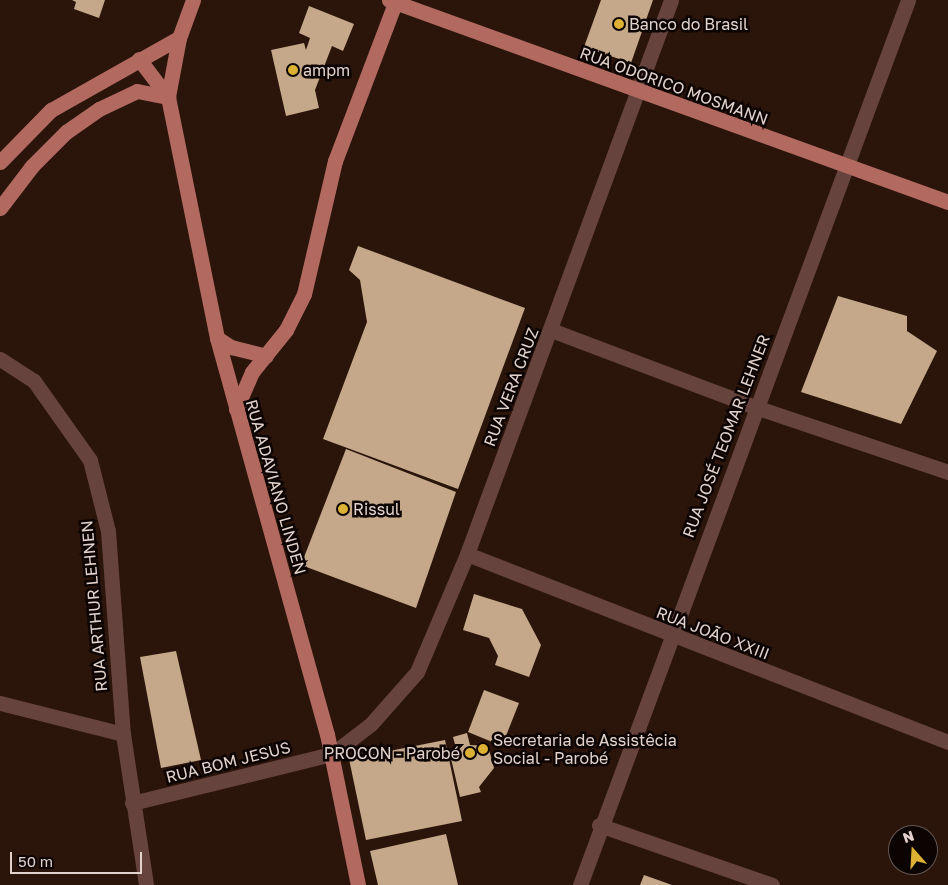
<!DOCTYPE html>
<meta charset="utf-8">
<style>
body{margin:0}
#map{position:relative;width:948px;height:885px;overflow:hidden;background:#2b150b;font-family:"Golos Text",sans-serif}
div>[style]{position:absolute}
.building>*{inset:0;background:#c4a889}
.minor>*{height:15px;margin:-7.5px;padding:0 7.5px;transform-origin:7.5px;border-radius:7.5px;background:#67433e}
.major>*{height:15px;margin:-7.5px;padding:0 7.5px;transform-origin:7.5px;border-radius:7.5px;background:#b2695f}
.dots>*{width:14px;height:14px;translate:-50% -50%;box-sizing:border-box;border:2px solid #0c0402;border-radius:50%}
span{translate:-50% -50%;white-space:nowrap;text-align:center;line-height:1.15;-webkit-text-stroke:5px #0c0402;paint-order:stroke}
.poi-label{font-size:16px;color:#e2d2cb}
.left{translate:0 -50%;text-align:left}
.right{translate:-100% -50%;text-align:right}
.street-label{font-size:16px;color:#e2d2cb}
.north{position:absolute;left:888px;top:825px;width:50px;height:50px;box-sizing:border-box;background:#0c0402;border:1px solid #625652;border-radius:50%;rotate:341deg;font-size:14px;font-weight:700;line-height:20px;text-align:center;color:#e2d2cb}
.north::after{content:'';display:block;margin:auto;width:18px;height:22px;background:#ddb133;clip-path:polygon(50% 0,100% 100%,50% 72%,0 100%)}
.scale{position:absolute;left:10px;top:852px;width:132px;height:22px;box-sizing:border-box;border:2px solid #e2d2cb;border-top:0;padding-left:6px;font-size:15px;line-height:18px;white-space:nowrap;color:#e2d2cb;-webkit-text-stroke:4px #0c0402;paint-order:stroke}
</style>
<div id="map">
<div class="building">
<i style="clip-path:polygon(72px 0,105px 0,99px 18px,74px 9px,76px 2px)"></i>
<i style="clip-path:polygon(601px 0,653px 0,631px 63px,584px 47px)"></i>
<i style="clip-path:polygon(309px 6px,354px 24px,343px 51px,332px 46px,315px 90px,319px 108px,286px 116px,271px 50px,304px 43px,306px 50px,310px 38px,299px 33px)"></i>
<i style="clip-path:polygon(358px 246px,525px 308px,458px 489px,323px 439px,367px 322px,360px 280px,349px 270px)"></i>
<i style="clip-path:polygon(838px 296px,907px 316px,907px 331px,937px 351px,901px 424px,801px 392px)"></i>
<i style="clip-path:polygon(346px 449px,456px 492px,416px 608px,301px 565px)"></i>
<i style="clip-path:polygon(474px 594px,522px 609px,541px 645px,529px 677px,495px 665px,498px 656px,489px 638px,463px 630px)"></i>
<i style="clip-path:polygon(176px 651px,201px 760px,161px 768px,140px 657px)"></i>
<i style="clip-path:polygon(484px 690px,519px 703px,502px 746px,468px 732px)"></i>
<i style="clip-path:polygon(467px 733px,470px 745px,488px 746px,494px 768px,479px 787px,481px 792px,460px 797px,449px 750px,456px 748px,453px 737px)"></i>
<i style="clip-path:polygon(445px 740px,462px 821px,366px 840px,349px 759px)"></i>
<i style="clip-path:polygon(446px 834px,458px 885px,378px 885px,370px 851px)"></i>
<i style="clip-path:polygon(644px 875px,672px 885px,640px 885px)"></i>
</div>
<div class="minor">
<i style="left:551px;top:330px;width:218px;rotate:20.7deg"></i>
<i style="left:755px;top:407px;width:204px;rotate:18.6deg"></i>
<i style="left:0;top:359px;width:40px;rotate:32.9deg"></i>
<i style="left:34px;top:381px;width:97px;rotate:54.7deg"></i>
<i style="left:90px;top:460px;width:73px;rotate:75.8deg"></i>
<i style="left:108px;top:531px;width:204px;rotate:85.8deg"></i>
<i style="left:123px;top:734px;width:153px;rotate:81.3deg"></i>
<i style="left:467px;top:554px;width:516px;rotate:21.35deg"></i>
<i style="left:0;top:703px;width:127px;rotate:14.1deg"></i>
<i style="left:132px;top:803px;width:206px;rotate:-13.8deg"></i>
<i style="left:332px;top:754px;width:49px;rotate:-37.6deg"></i>
<i style="left:371px;top:724px;width:69px;rotate:-48.5deg"></i>
<i style="left:417px;top:672px;width:128px;rotate:-67deg"></i>
<i style="left:467px;top:554px;width:590px;rotate:-69.78deg"></i>
<i style="left:599px;top:825px;width:183px;rotate:19.1deg"></i>
<i style="left:580px;top:885px;width:944px;rotate:-69.66deg"></i>
</div>
<div class="major">
<i style="left:193px;top:0;width:40px;rotate:110.2deg"></i>
<i style="left:179px;top:38px;width:60px;rotate:100.6deg"></i>
<i style="left:168px;top:97px;width:246px;rotate:78.5deg"></i>
<i style="left:217px;top:338px;width:411px;rotate:74.5deg"></i>
<i style="left:327px;top:734px;width:154px;rotate:78.4deg"></i>
<i style="left:389px;top:0;width:594px;rotate:19.87deg"></i>
<i style="left:139px;top:59px;width:46px;rotate:52.9deg"></i>
<i style="left:0;top:162px;width:73px;rotate:-45.6deg"></i>
<i style="left:51px;top:110px;width:147px;rotate:-29.4deg"></i>
<i style="left:0;top:208px;width:53px;rotate:-52.7deg"></i>
<i style="left:32px;top:166px;width:48px;rotate:-45deg"></i>
<i style="left:66px;top:132px;width:40px;rotate:-34.9deg"></i>
<i style="left:99px;top:109px;width:42px;rotate:-25.3deg"></i>
<i style="left:137px;top:91px;width:32px;rotate:11deg"></i>
<i style="left:217px;top:338px;width:17px;rotate:33deg"></i>
<i style="left:231px;top:347px;width:36px;rotate:14deg"></i>
<i style="left:236px;top:409px;width:40px;rotate:-66.6deg"></i>
<i style="left:252px;top:372px;width:54px;rotate:-51deg"></i>
<i style="left:286px;top:330px;width:40px;rotate:-63.4deg"></i>
<i style="left:304px;top:294px;width:137px;rotate:-76.9deg"></i>
<i style="left:335px;top:161px;width:172px;rotate:-69.2deg"></i>
</div>
<div class="dots">
<i style="left:619px;top:24px;background:#ddb133"></i>
<i style="left:293px;top:70px;background:#ddb133"></i>
<i style="left:343px;top:509px;background:#ddb133"></i>
<i style="left:483px;top:749px;background:#ddb133"></i>
<i style="left:470px;top:753px;background:#ddb133"></i>
</div>
<div class="poi-label">
<span class="left" style="left:629px;top:24px">Banco do Brasil</span>
<span class="left" style="left:303px;top:70px">ampm</span>
<span class="left" style="left:353px;top:509px">Rissul</span>
<span class="left" style="left:493px;top:749px">Secretaria de Assistêcia<br>Social - Parobé</span>
<span class="right" style="left:460px;top:753px">PROCON - Parobé</span>
</div>
<div class="street-label">
<span style="left:674px;top:86px;rotate:20deg">RUA ODORICO MOSMANN</span>
<span style="left:511px;top:387px;rotate:-69deg">RUA VERA CRUZ</span>
<span style="left:726px;top:436px;rotate:-69deg">RUA JOSÉ TEOMAR LEHNER</span>
<span style="left:276px;top:487px;rotate:74deg">RUA ADAVIANO LINDEN</span>
<span style="left:94px;top:606px;rotate:-95deg">RUA ARTHUR LEHNEN</span>
<span style="left:713px;top:633px;rotate:21deg">RUA JOÃO XXIII</span>
<span style="left:228px;top:762px;rotate:-14deg">RUA BOM JESUS</span>
</div>
<div class="north">N</div>
<div class="scale">50 m</div>
</div>
